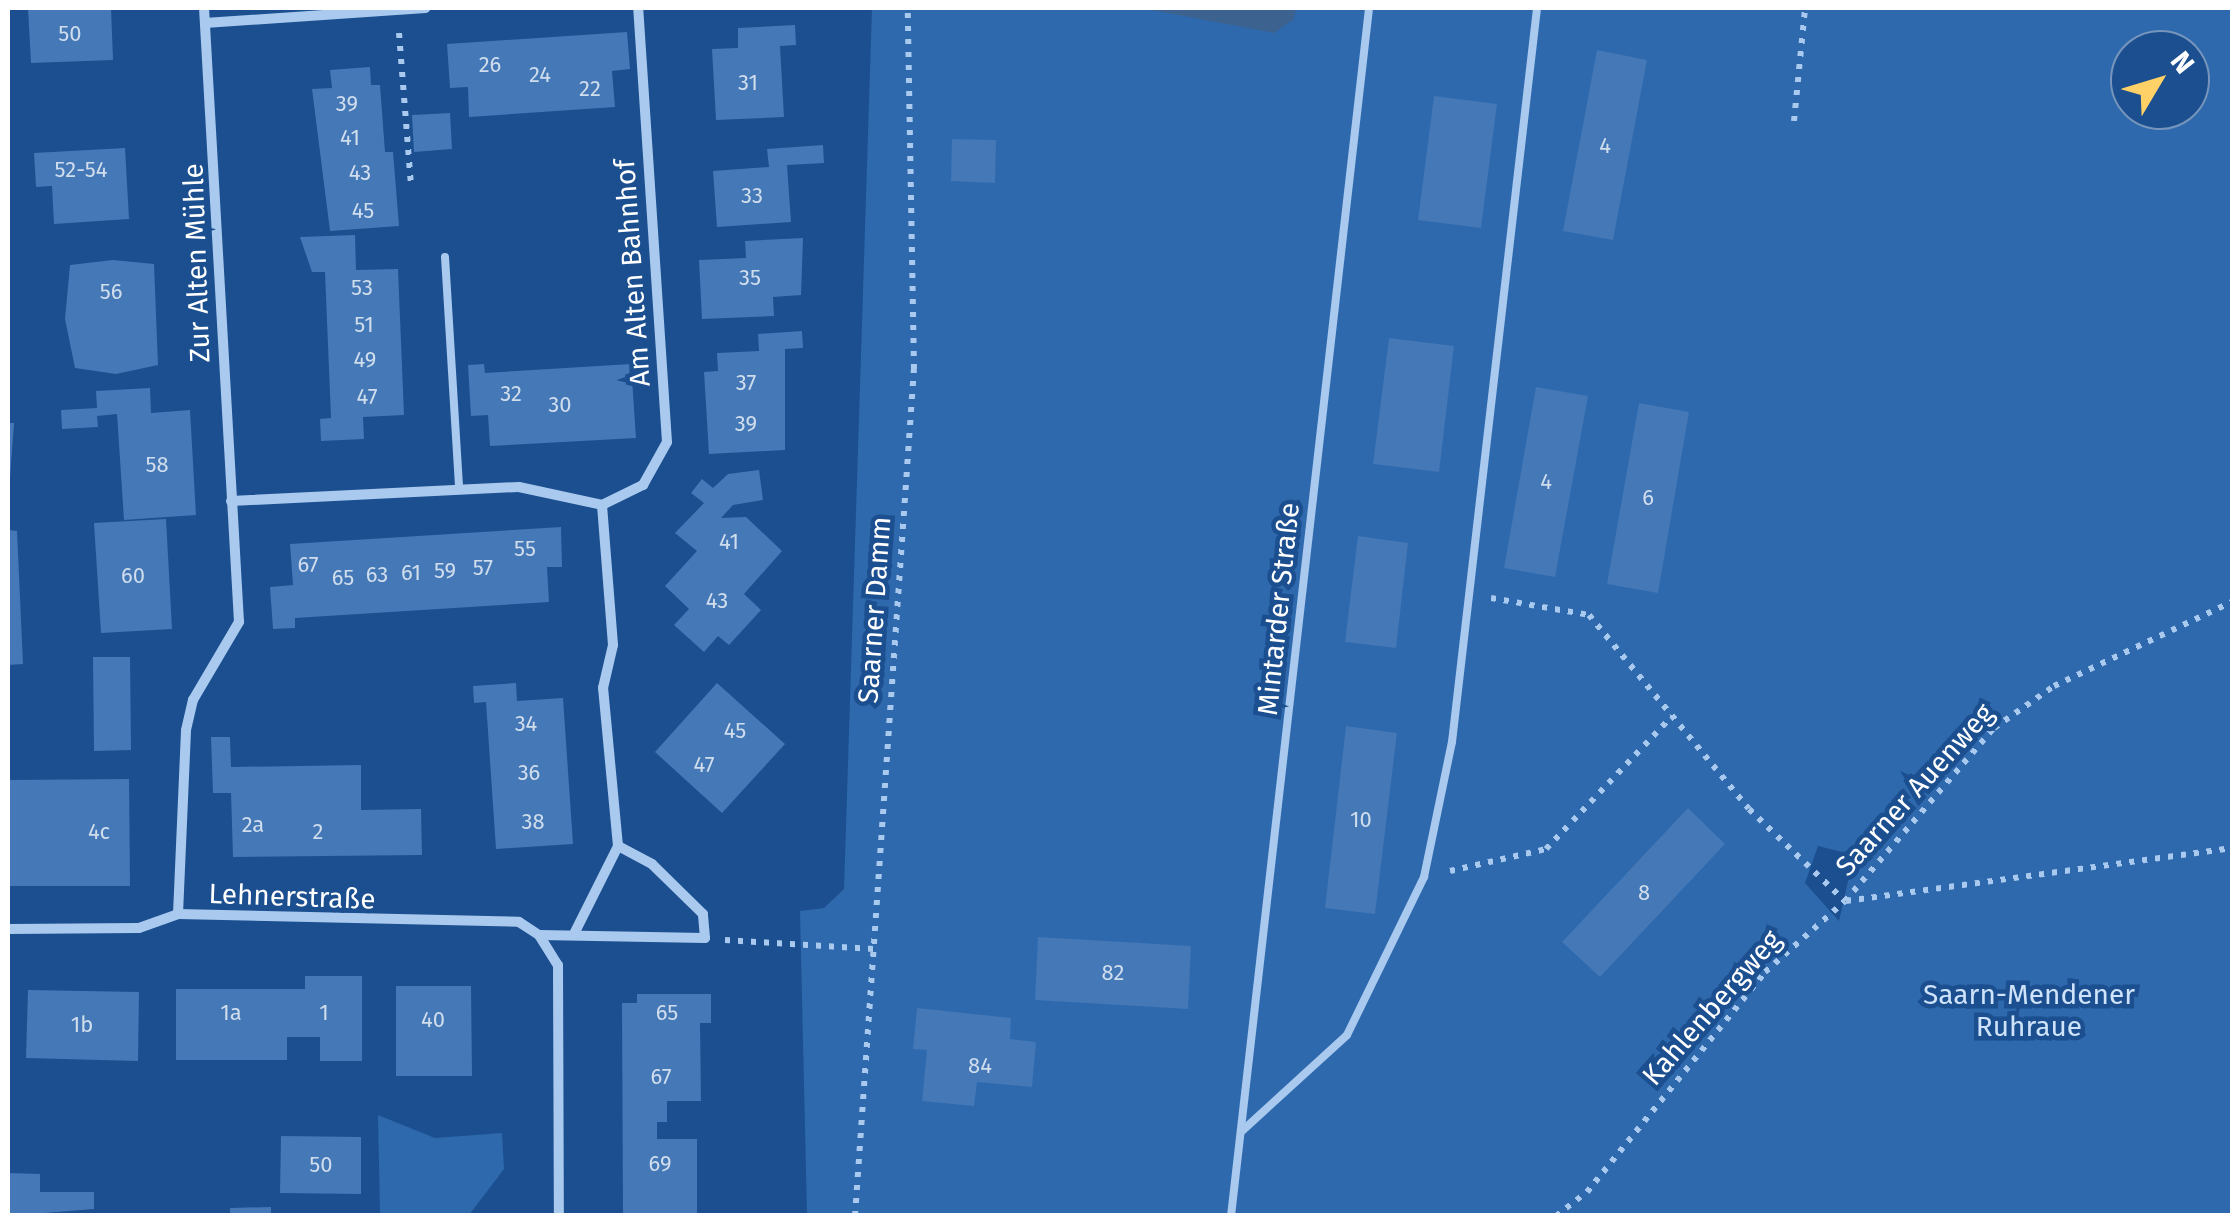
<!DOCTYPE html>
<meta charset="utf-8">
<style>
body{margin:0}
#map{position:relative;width:2240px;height:1223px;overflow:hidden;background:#1b4f8f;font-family:"Fira Sans",sans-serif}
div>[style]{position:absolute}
.green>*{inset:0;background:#2e69ad}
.water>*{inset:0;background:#3c6290}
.building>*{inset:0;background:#4478b7}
.path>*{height:6px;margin-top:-3px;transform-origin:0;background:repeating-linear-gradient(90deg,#a9c9ee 0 5px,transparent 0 13px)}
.lane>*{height:8px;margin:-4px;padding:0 4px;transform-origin:4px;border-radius:4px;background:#a9c9ee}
.street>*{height:10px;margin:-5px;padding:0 5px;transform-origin:5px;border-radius:5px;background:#a9c9ee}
span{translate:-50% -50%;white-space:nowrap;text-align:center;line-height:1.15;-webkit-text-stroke:9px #1b4f8f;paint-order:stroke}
.number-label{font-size:22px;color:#d0dded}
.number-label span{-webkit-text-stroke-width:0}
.street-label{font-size:28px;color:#fff}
.park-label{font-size:28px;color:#cfe3fa}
.frame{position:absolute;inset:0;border:10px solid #fff;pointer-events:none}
.north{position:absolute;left:2110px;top:30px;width:100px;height:100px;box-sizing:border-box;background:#1b4f8f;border:2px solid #7695bc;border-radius:50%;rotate:52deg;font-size:28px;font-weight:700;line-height:40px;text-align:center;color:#fff}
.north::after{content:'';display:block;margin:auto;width:35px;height:45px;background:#ffd166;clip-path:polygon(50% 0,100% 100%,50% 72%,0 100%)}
</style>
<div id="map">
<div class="green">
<i style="clip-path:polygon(evenodd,872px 8px,2232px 8px,2232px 1215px,807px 1215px,800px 911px,824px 908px,844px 889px,872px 8px,2130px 50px,2190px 50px,2190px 110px,2130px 110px,2130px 50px,872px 8px,1818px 846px,1854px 855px,1839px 921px,1805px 883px,1818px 846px)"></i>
<i style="clip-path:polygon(378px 1115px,435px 1138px,502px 1133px,504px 1169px,469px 1215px,380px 1215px)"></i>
</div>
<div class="water">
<i style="clip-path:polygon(1141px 8px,1296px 8px,1294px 19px,1274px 33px)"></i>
</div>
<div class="building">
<i style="clip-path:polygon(28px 8px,111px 8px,113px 60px,31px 63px)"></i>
<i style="clip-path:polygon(795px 25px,796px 45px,780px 46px,784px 117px,716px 120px,712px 49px,738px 48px,738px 28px)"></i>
<i style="clip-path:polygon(627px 32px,630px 69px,612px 71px,615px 107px,469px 117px,468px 87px,450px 88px,447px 44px)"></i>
<i style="clip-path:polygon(1597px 50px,1647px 60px,1613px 240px,1563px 231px)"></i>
<i style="clip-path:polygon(370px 67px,371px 85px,380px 85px,385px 152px,393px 152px,399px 226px,330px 231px,312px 89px,332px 88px,330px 70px)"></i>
<i style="clip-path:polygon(1434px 96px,1497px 104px,1481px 228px,1418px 220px)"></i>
<i style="clip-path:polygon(450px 113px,452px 149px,414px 152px,412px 115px)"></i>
<i style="clip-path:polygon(952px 139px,996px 140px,995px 183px,951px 181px)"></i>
<i style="clip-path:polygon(823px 145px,824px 163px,787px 165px,791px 222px,717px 227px,713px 171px,769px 167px,767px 149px)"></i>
<i style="clip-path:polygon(125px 148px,129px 219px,54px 224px,52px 186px,36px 187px,34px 153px)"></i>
<i style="clip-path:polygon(355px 235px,356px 270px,398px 269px,404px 415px,363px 417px,364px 439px,321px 441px,320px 419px,331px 418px,325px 272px,312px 272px,300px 237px)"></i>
<i style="clip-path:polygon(803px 238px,801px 295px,773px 297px,774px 316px,702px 319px,699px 260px,746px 258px,745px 241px)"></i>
<i style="clip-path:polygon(113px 260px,154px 264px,158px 365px,116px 374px,75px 368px,65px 319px,70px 265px)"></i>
<i style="clip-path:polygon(802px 331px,803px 348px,785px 349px,785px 450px,709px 454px,704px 372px,718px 371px,717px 353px,759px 351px,758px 334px)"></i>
<i style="clip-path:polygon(1389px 338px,1454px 346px,1439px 472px,1373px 464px)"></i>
<i style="clip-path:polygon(484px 364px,485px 373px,631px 364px,636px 438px,490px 446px,488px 415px,471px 416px,468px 365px)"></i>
<i style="clip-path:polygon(1536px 387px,1588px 396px,1555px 577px,1504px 568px)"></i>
<i style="clip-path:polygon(150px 388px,151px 413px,190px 410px,196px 515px,124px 520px,117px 414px,97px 416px,98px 427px,62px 429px,61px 410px,97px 408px,96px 391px)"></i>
<i style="clip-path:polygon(1639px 403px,1689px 412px,1658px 593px,1607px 584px)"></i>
<i style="clip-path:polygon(8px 423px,14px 423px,10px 478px,8px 478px)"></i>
<i style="clip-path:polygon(759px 470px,763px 500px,733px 505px,721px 518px,746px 517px,782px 551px,744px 594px,761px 610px,729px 645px,718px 636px,704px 652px,674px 625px,689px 609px,665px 586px,697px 551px,675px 533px,704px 503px,691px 493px,702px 479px,713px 488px,728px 474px)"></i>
<i style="clip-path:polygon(166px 519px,172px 629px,101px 633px,94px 523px)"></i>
<i style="clip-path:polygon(561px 527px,562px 567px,547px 567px,549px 602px,295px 618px,295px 628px,273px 629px,270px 587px,293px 585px,290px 544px)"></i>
<i style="clip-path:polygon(8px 530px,17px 531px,23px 664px,8px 665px)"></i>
<i style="clip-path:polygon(1358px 536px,1408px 543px,1396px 648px,1345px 642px)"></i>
<i style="clip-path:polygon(93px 657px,130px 657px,131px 750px,94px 751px)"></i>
<i style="clip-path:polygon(516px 683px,517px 701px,563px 698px,573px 844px,496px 849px,486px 702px,474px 703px,473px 686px)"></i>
<i style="clip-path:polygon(717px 683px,785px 744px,722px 813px,655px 752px)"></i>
<i style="clip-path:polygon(1346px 726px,1397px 733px,1375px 914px,1325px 908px)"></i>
<i style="clip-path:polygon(211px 737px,230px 737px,231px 767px,361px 765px,361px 810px,421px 809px,422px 855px,233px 857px,231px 793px,213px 793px)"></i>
<i style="clip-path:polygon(129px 779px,130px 886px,8px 886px,8px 780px)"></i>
<i style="clip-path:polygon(1688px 808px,1725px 844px,1600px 977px,1562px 942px)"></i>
<i style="clip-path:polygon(1038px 937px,1191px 946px,1188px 1009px,1035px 1000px)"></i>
<i style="clip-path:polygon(305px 976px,362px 976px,362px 1061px,320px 1061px,320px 1037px,287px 1037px,287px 1060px,176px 1060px,176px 989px,305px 989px)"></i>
<i style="clip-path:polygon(396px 986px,471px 986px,472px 1076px,396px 1076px)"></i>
<i style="clip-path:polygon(28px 990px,139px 992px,138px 1061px,26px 1058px)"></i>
<i style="clip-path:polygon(637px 994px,711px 994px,711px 1023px,700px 1023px,701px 1101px,667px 1101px,667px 1122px,657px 1122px,657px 1139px,697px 1139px,697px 1216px,623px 1216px,622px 1003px,637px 1003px)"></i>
<i style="clip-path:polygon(917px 1008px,1011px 1018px,1010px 1039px,1036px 1042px,1032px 1087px,977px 1082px,974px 1106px,922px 1101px,927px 1050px,913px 1049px)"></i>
<i style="clip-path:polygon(281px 1136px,361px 1137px,361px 1194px,280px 1193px)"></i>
<i style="clip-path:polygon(8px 1173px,40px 1174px,40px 1192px,94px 1192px,94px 1209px,8px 1216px)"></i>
<i style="clip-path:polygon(271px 1207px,271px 1216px,230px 1216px,230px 1208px)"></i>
</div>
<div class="path">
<i style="left:399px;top:33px;width:153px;rotate:85.5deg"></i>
<i style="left:1794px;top:121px;width:114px;rotate:-84.4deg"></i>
<i style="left:1491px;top:598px;width:99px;rotate:9.8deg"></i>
<i style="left:1589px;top:615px;width:251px;rotate:50.5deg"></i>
<i style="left:1749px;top:809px;width:133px;rotate:43.8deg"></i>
<i style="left:1450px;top:871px;width:98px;rotate:-12.9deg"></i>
<i style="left:1546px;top:849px;width:183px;rotate:-46.5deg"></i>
<i style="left:1846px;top:901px;width:390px;rotate:-7.8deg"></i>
<i style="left:725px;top:940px;width:149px;rotate:3.5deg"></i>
<i style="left:855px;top:1216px;width:849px;rotate:-86.02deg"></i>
<i style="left:914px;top:369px;width:361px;rotate:-91deg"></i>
<i style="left:1556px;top:1216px;width:39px;rotate:-38deg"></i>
<i style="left:1587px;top:1192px;width:283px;rotate:-51deg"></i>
<i style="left:1765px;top:972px;width:107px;rotate:-41.6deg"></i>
<i style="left:1845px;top:901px;width:228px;rotate:-49.3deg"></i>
<i style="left:1994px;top:728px;width:73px;rotate:-35deg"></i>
<i style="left:2054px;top:686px;width:197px;rotate:-25.3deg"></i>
</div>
<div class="lane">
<i style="left:445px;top:257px;width:231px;rotate:86.5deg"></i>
<i style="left:1242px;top:1131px;width:142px;rotate:-42.4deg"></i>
<i style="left:1347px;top:1035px;width:176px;rotate:-64deg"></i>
<i style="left:1424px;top:877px;width:138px;rotate:-78.3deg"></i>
<i style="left:1452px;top:742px;width:739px;rotate:-83.39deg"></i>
<i style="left:1231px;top:1216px;width:1216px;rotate:-83.48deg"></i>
</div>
<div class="street">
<i style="left:205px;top:23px;width:221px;rotate:-3.9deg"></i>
<i style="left:231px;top:501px;width:288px;rotate:-2.8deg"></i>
<i style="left:519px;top:487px;width:85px;rotate:12.2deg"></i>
<i style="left:178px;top:914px;width:184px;rotate:-87.5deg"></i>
<i style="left:186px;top:730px;width:31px;rotate:-77deg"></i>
<i style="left:193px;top:700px;width:91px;rotate:-59.5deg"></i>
<i style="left:239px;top:622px;width:615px;rotate:-93.26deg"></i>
<i style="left:8px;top:929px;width:131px;rotate:-0.4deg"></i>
<i style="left:139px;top:928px;width:41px;rotate:-19.7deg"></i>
<i style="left:178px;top:914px;width:341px;rotate:1.3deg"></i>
<i style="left:519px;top:922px;width:24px;rotate:33deg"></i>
<i style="left:539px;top:935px;width:166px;rotate:1deg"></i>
<i style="left:705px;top:938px;width:24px;rotate:-95deg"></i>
<i style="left:703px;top:914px;width:71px;rotate:-135.6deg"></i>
<i style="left:652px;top:864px;width:38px;rotate:-152deg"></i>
<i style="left:574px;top:934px;width:98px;rotate:-63.4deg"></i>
<i style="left:618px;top:846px;width:159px;rotate:-95.4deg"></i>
<i style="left:603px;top:688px;width:44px;rotate:-76.9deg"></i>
<i style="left:613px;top:645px;width:140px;rotate:-94.5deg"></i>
<i style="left:602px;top:505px;width:46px;rotate:-26deg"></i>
<i style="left:643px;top:485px;width:49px;rotate:-60.8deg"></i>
<i style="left:667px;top:442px;width:435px;rotate:-93.8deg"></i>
<i style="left:539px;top:935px;width:36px;rotate:58deg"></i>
<i style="left:558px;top:965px;width:251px;rotate:89.8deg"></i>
</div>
<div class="number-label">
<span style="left:70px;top:34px">50</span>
<span style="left:490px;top:65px">26</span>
<span style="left:540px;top:75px">24</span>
<span style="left:748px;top:83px">31</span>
<span style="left:590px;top:89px">22</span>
<span style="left:347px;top:104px">39</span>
<span style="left:350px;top:138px">41</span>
<span style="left:1605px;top:146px">4</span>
<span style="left:81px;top:170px">52-54</span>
<span style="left:360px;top:173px">43</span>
<span style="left:752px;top:196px">33</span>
<span style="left:363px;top:211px">45</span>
<span style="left:750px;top:278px">35</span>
<span style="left:362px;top:288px">53</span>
<span style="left:111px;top:292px">56</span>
<span style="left:364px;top:325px">51</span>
<span style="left:365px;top:360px">49</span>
<span style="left:746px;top:383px">37</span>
<span style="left:511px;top:394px">32</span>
<span style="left:367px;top:397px">47</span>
<span style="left:560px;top:405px">30</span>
<span style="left:746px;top:424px">39</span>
<span style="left:157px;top:465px">58</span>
<span style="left:1546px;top:482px">4</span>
<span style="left:1648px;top:498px">6</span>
<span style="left:729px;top:542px">41</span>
<span style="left:525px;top:549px">55</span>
<span style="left:308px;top:565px">67</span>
<span style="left:483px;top:568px">57</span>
<span style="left:445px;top:571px">59</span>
<span style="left:411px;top:573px">61</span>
<span style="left:377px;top:575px">63</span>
<span style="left:133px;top:576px">60</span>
<span style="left:343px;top:578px">65</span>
<span style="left:717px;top:601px">43</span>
<span style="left:526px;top:724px">34</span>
<span style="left:735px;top:731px">45</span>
<span style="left:704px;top:765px">47</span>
<span style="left:529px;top:773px">36</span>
<span style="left:1361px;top:820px">10</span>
<span style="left:533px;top:822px">38</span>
<span style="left:253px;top:825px">2a</span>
<span style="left:99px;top:832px">4c</span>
<span style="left:318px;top:832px">2</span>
<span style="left:1644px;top:893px">8</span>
<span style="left:1113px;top:973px">82</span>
<span style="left:231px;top:1013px">1a</span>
<span style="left:324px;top:1013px">1</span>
<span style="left:667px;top:1013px">65</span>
<span style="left:433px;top:1020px">40</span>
<span style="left:82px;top:1025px">1b</span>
<span style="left:980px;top:1066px">84</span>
<span style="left:661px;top:1077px">67</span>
<span style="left:660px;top:1164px">69</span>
<span style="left:321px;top:1165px">50</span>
</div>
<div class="street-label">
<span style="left:197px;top:263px;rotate:-92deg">Zur Alten Mühle</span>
<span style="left:633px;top:273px;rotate:-94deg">Am Alten Bahnhof</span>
<span style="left:1279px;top:609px;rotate:-84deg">Mintarder Straße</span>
<span style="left:875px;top:610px;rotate:-86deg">Saarner Damm</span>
<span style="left:1915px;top:790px;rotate:-48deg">Saarner Auenweg</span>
<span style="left:292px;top:897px;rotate:2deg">Lehnerstraße</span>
<span style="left:1712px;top:1008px;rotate:-49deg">Kahlenbergweg</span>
</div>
<div class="park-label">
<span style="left:2029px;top:1011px">Saarn-Mendener<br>Ruhraue</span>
</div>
<div class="frame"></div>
<div class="north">N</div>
</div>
